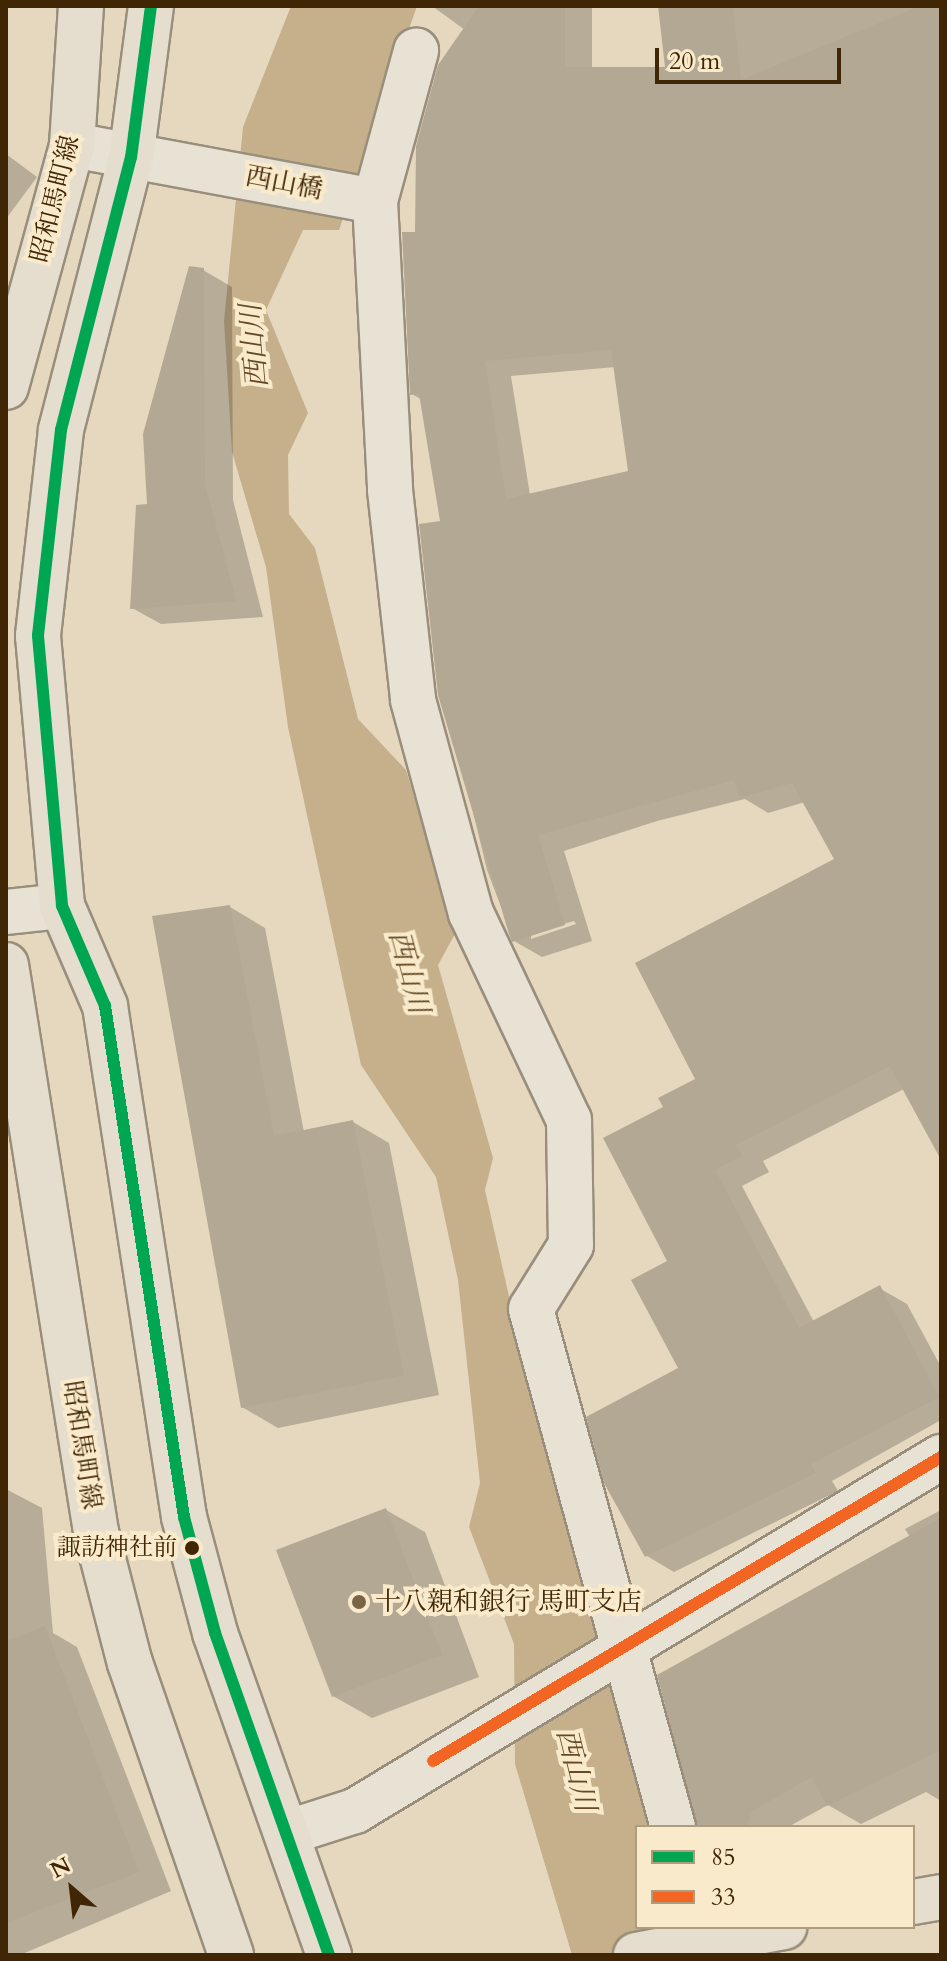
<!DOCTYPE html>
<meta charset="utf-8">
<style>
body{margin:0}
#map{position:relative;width:947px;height:1961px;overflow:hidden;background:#e5d8be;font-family:Cardo,"Noto Serif JP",serif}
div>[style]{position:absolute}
.water>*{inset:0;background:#c6b08b}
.shadow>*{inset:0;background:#0003}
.building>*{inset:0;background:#b3a894}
.roads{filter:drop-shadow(2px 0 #998e7b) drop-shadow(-2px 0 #998e7b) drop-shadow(0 2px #998e7b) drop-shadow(0 -2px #998e7b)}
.minor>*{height:44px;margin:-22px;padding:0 22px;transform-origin:22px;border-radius:22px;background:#e8e2d5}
.major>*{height:44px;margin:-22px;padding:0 22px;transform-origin:22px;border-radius:22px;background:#e5dece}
.highway>*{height:44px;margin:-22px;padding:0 22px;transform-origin:22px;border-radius:22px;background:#e5dece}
.bus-1>*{height:12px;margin:-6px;padding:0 6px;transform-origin:6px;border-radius:6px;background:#00a651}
.bus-2>*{height:12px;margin:-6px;padding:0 6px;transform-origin:6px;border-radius:6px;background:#f26522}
.dots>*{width:22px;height:22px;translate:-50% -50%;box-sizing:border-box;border:4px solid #f8eaca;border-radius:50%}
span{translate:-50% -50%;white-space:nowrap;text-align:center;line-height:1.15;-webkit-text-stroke:8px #f8eaca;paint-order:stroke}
.bus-label{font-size:24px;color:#412606}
.right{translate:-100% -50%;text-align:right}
.street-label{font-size:26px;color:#412606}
.poi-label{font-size:26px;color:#412606}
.left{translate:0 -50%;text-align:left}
.water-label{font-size:28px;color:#654a27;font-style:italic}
.frame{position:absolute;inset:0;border:8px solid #412606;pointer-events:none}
.legend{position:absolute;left:635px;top:1825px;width:280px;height:104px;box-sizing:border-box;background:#f8eaca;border:2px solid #af9c7c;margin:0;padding:10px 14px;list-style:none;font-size:24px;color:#412606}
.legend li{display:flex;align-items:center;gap:16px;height:40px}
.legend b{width:40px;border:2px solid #af9c7c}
.north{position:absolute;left:32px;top:1849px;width:80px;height:80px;-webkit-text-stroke:6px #f8eaca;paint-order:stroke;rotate:332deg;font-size:22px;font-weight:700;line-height:32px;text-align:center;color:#412606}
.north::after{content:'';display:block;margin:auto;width:28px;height:36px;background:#412606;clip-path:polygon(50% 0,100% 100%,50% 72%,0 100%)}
.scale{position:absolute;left:655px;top:48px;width:186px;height:36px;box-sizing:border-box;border:4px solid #412606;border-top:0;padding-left:10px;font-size:24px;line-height:28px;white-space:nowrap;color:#412606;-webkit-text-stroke:6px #f8eaca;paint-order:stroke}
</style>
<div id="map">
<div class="water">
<i style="clip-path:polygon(291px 6px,417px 6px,339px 230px,303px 230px,266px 310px,308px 413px,288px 455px,289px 514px,315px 548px,358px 719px,406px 770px,455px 934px,438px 965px,493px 1158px,485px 1190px,513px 1314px,584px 1587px,659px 1827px,637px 1827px,637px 1927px,684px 1927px,690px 1955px,572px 1955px,515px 1764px,514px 1644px,469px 1527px,480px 1483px,458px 1280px,436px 1177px,361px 1065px,288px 727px,266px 567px,232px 452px,224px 321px,243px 127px)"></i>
</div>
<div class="shadow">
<i style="clip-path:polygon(evenodd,432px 6px,592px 6px,592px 69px,667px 69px,660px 6px,941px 6px,941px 1156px,904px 1089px,763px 1161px,769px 1172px,742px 1186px,814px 1322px,879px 1288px,907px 1304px,941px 1367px,941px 1420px,832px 1481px,838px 1491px,674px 1572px,647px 1556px,681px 1369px,666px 1107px,698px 1080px,837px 860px,805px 802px,768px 813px,745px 799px,657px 821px,564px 851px,592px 941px,542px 957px,514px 941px,487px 870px,436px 658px,443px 522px,422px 400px,412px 394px,417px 234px,465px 30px,432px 6px,616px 367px,630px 473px,530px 495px,511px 376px,616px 367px,432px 6px,574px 921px,576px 924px,531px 939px,531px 934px,574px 921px)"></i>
<i style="clip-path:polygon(6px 154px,37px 177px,6px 219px)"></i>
<i style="clip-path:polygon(203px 270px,232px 287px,233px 500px,263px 617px,161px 624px,132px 608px)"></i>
<i style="clip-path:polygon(230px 907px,265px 928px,304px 1132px,353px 1122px,389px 1143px,439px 1395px,278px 1428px,242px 1407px)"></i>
<i style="clip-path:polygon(6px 1489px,42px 1508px,53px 1633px,77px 1647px,171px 1891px,20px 1955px,6px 1955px)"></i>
<i style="clip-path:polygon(386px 1510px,425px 1532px,479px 1677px,372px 1718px,333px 1696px)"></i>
<i style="clip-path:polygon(941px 1510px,941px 1801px,926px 1792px,861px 1824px,828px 1805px,788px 1827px,696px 1827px,659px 1676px,910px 1537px,905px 1529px)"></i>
</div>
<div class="building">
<i style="clip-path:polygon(evenodd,479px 6px,565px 6px,565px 67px,665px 67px,658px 6px,733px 6px,741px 80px,920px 6px,941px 6px,941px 1160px,890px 1066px,736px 1145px,742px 1156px,715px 1170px,799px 1328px,880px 1285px,939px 1397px,811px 1464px,816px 1473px,645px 1557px,604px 1483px,586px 1417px,678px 1368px,631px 1280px,667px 1261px,603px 1138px,663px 1107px,658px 1098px,695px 1079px,635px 963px,834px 859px,792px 783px,739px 798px,734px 780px,538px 835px,565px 925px,512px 942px,509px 934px,438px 695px,419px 524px,440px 521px,419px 394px,410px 395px,402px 232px,415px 232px,416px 146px,438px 65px,479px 6px,611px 350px,628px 471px,506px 499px,485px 361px,611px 350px)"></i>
<i style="clip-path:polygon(189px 266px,204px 268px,205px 483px,236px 601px,130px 609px,136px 505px,147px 504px,143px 434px)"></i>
<i style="clip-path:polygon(230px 905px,274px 1136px,353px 1120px,404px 1375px,241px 1408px,152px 916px)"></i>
<i style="clip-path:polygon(386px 1508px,442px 1655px,332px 1697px,276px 1550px)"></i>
<i style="clip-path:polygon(941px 1518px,941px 1750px,827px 1806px,812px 1777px,752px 1811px,746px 1827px,697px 1827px,657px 1675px)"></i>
<i style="clip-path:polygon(45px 1626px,139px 1872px,6px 1923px,6px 1641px)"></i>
</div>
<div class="roads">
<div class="minor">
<i style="left:72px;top:145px;width:308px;rotate:10.5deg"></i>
<i style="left:375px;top:201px;width:156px;rotate:-74.7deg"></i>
<i style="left:375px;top:201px;width:289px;rotate:87deg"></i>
<i style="left:390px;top:490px;width:211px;rotate:83.7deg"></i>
<i style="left:413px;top:700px;width:221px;rotate:74.8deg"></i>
<i style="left:471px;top:913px;width:229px;rotate:64.7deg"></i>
<i style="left:569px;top:1120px;width:125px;rotate:89.1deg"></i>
<i style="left:571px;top:1245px;width:75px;rotate:122deg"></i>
<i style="left:531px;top:1309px;width:537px;rotate:74.67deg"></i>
<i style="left:6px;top:912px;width:56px;rotate:-6.1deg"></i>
<i style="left:289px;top:1832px;width:69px;rotate:-17.7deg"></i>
<i style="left:355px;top:1811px;width:685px;rotate:-31.14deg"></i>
</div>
<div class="major">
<i style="left:151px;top:6px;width:152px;rotate:97.5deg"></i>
<i style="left:131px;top:157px;width:282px;rotate:104.4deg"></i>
<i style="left:61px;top:430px;width:207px;rotate:96.4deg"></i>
<i style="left:38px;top:636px;width:271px;rotate:84.9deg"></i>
<i style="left:62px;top:906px;width:109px;rotate:66.7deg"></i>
<i style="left:105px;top:1006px;width:517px;rotate:81.21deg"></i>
<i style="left:184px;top:1517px;width:120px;rotate:75deg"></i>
<i style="left:215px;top:1633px;width:342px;rotate:70.5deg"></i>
<i style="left:6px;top:387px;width:251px;rotate:-74.7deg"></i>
<i style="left:72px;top:145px;width:139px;rotate:-86.3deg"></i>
<i style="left:6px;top:965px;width:574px;rotate:80.98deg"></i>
<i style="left:96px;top:1532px;width:135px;rotate:75.5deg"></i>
<i style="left:130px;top:1663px;width:309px;rotate:70.9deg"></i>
</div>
<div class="highway">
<i style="left:913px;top:1902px;width:28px;rotate:-10deg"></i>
<i style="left:636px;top:1955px;width:151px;rotate:-10.7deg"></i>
</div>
</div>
<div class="bus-1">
<i style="left:151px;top:6px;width:152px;rotate:97.5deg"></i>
<i style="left:131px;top:157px;width:282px;rotate:104.4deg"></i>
<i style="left:61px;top:430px;width:207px;rotate:96.4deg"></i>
<i style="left:38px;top:636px;width:271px;rotate:84.9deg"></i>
<i style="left:62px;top:906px;width:109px;rotate:66.7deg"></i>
<i style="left:105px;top:1006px;width:517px;rotate:81.21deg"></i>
<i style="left:184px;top:1517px;width:120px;rotate:75deg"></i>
<i style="left:215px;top:1633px;width:342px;rotate:70.5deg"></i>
</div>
<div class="bus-2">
<i style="left:433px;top:1761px;width:592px;rotate:-30.9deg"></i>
</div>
<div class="dots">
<i style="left:192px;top:1548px;background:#412606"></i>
<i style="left:359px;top:1602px;background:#7a6446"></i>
</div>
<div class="bus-label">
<span class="right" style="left:177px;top:1548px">諏訪神社前</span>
</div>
<div class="street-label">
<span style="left:284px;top:183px;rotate:11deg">西山橋</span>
<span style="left:55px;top:199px;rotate:-76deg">昭和馬町線</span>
<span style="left:82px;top:1445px;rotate:81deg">昭和馬町線</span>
</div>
<div class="poi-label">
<span class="left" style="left:375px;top:1602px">十八親和銀行 馬町支店</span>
</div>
<div class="water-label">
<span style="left:254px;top:346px;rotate:-95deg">西山川</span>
<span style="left:409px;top:972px;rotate:75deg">西山川</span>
<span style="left:576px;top:1770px;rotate:76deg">西山川</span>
</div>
<div class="frame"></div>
<ul class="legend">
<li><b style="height:10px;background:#00a651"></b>85</li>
<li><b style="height:10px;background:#f26522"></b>33</li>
</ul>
<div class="north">N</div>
<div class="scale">20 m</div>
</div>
